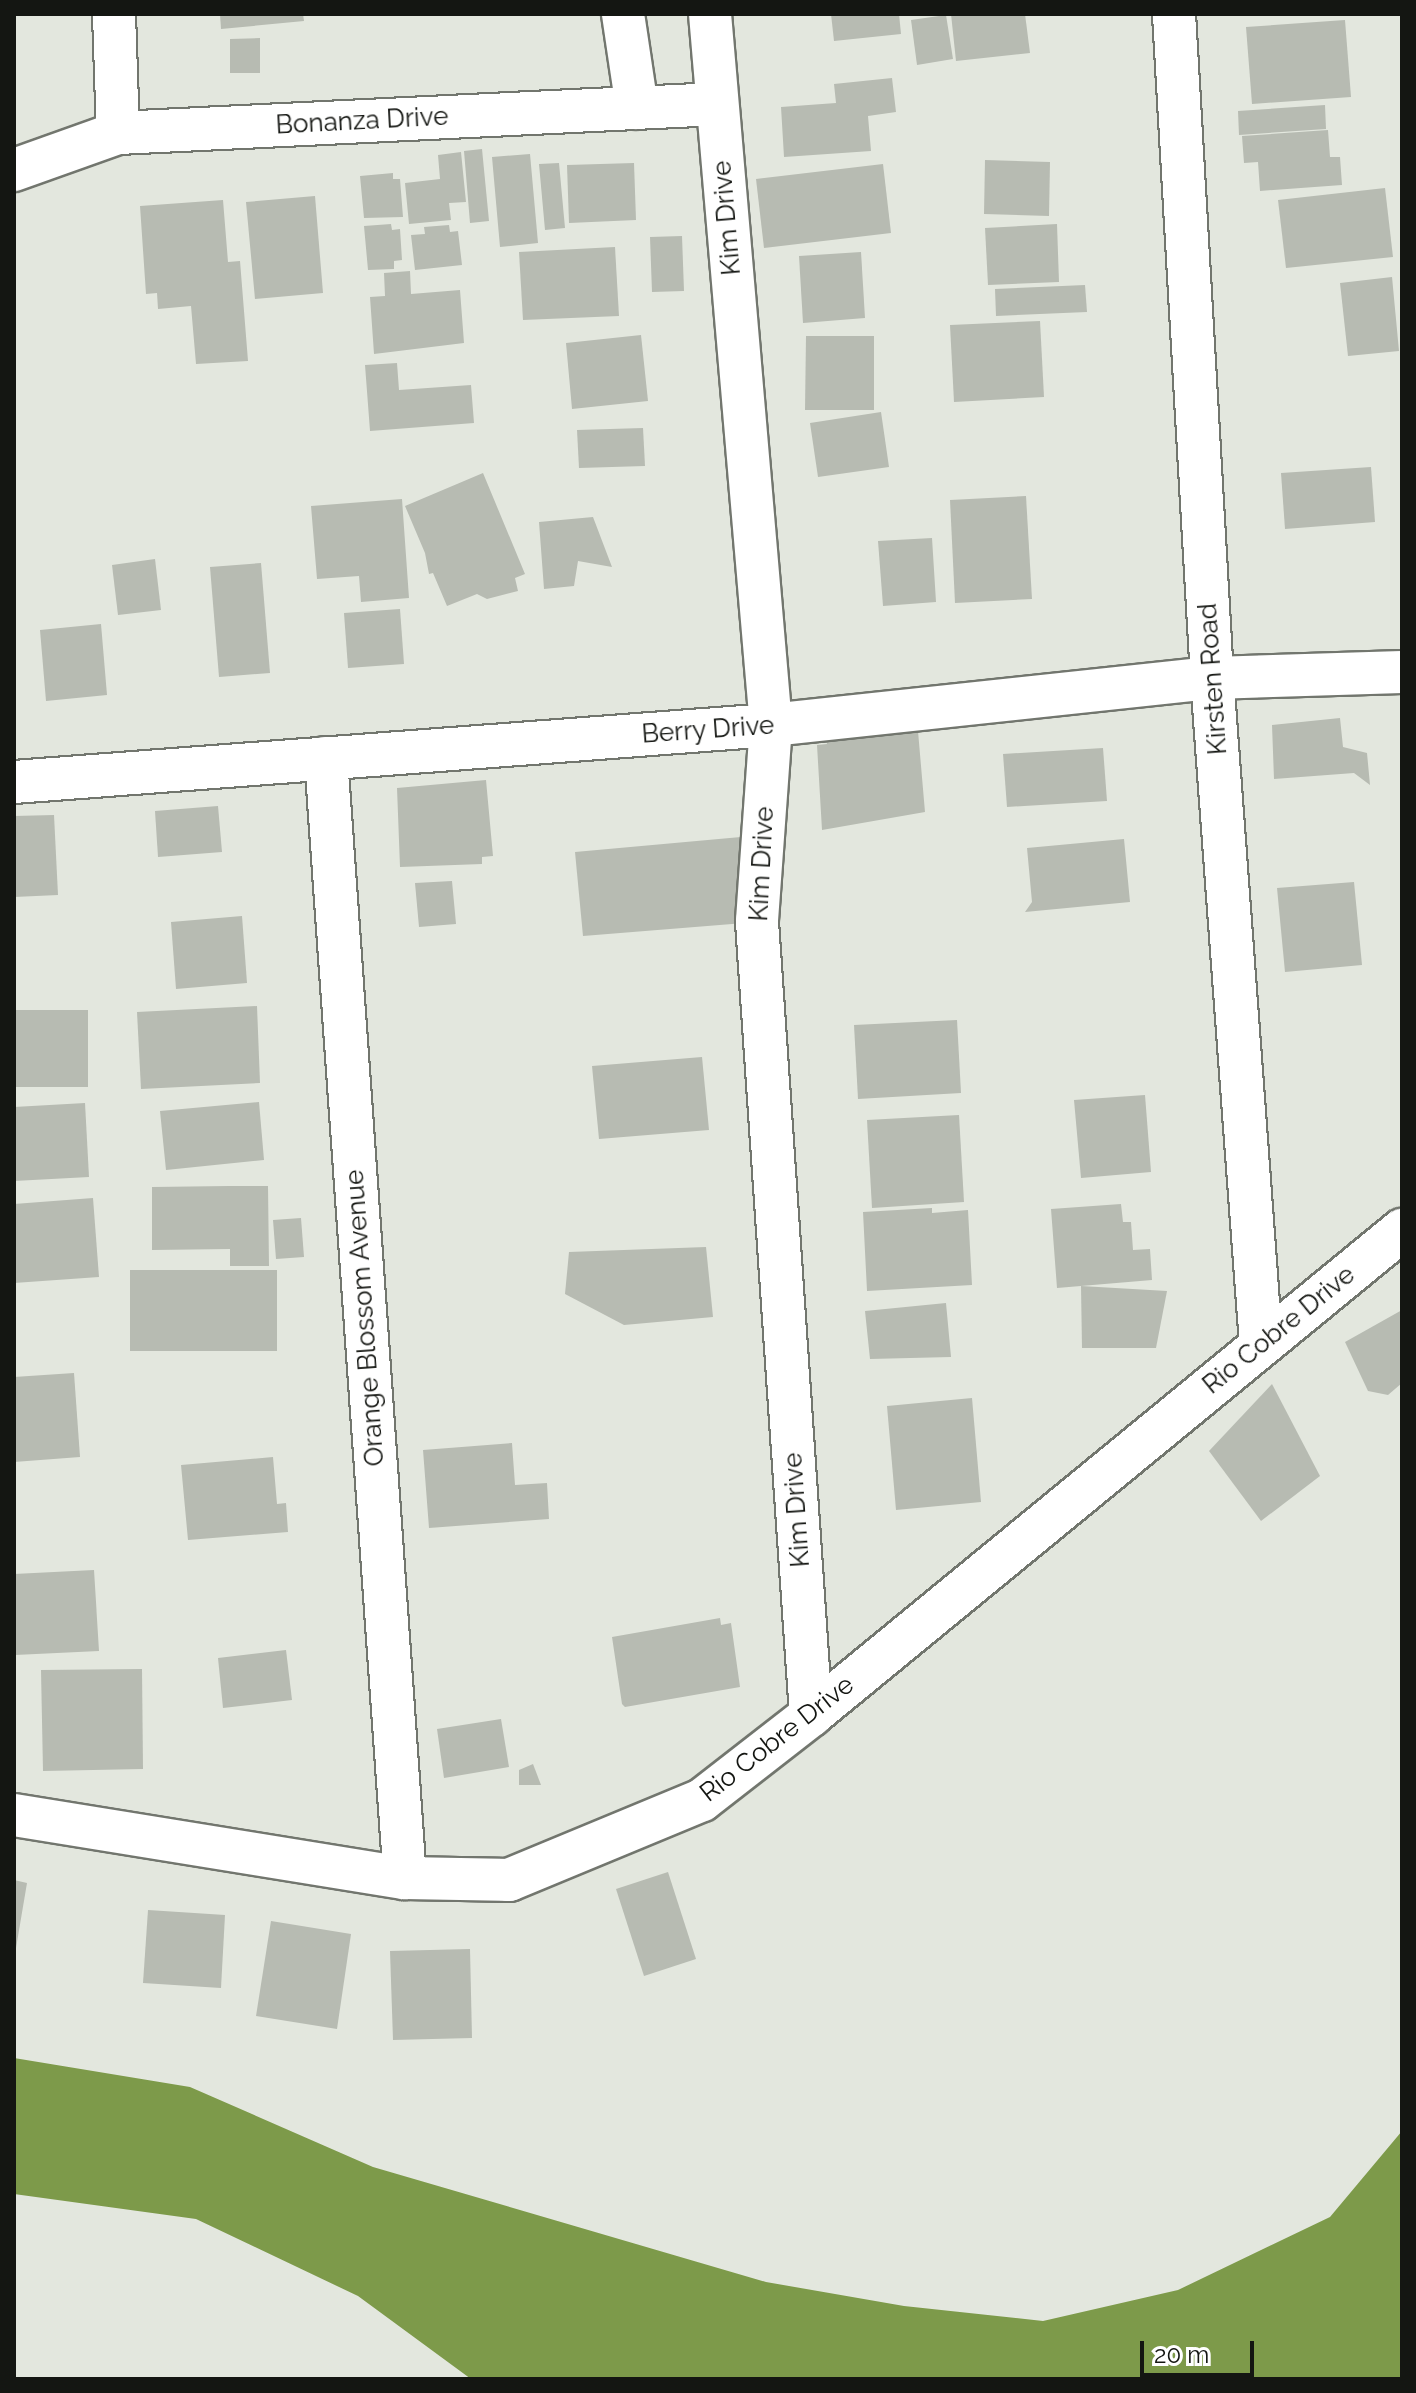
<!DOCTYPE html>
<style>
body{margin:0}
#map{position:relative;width:1416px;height:2393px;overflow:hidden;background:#e3e7de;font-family:Raleway,sans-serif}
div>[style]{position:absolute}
.water>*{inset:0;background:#7d9a4a}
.building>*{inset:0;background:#b7bbb2}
.roads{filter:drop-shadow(2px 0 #72766e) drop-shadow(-2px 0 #72766e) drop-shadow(0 2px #72766e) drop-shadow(0 -2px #72766e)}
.minor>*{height:42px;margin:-21px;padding:0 21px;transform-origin:21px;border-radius:21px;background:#fff}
span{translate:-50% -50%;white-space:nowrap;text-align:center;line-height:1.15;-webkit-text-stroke:6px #fff;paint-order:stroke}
.street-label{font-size:26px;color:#141612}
.frame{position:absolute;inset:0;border:16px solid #141612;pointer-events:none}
.scale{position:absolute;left:1140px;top:2341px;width:114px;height:36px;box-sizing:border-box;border:4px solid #141612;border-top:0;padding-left:10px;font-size:24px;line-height:28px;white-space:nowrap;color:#141612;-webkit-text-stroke:6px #fff;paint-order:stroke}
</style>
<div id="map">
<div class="water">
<i style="clip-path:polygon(14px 2058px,190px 2087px,373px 2167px,766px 2282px,904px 2306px,1043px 2321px,1178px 2290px,1330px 2217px,1402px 2131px,1402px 2379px,471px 2379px,358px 2296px,196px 2219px,14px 2194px)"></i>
</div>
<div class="building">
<i style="clip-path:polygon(220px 14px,303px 14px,304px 21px,221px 29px)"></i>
<i style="clip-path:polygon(831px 14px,899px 14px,901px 34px,834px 41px)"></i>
<i style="clip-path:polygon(951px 14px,1025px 14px,1030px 53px,956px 61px)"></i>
<i style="clip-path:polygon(946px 15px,953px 59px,917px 65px,911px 20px)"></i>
<i style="clip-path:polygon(1345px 20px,1351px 97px,1252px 104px,1246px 27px)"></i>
<i style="clip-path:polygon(260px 38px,260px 73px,230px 73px,230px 39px)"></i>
<i style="clip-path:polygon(892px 78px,896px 112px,868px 116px,871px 151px,784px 157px,781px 107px,836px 103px,834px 84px)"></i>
<i style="clip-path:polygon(1325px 105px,1326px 129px,1239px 135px,1238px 111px)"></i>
<i style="clip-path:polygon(1328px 130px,1330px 157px,1340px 157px,1342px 185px,1260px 191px,1258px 162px,1244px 163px,1242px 136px)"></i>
<i style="clip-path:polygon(482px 149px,489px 221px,470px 223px,464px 151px)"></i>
<i style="clip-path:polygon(461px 152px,466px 202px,449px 203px,451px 220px,409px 224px,405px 183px,440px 179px,438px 155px)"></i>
<i style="clip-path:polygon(530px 154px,538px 243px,500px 247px,492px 157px)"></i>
<i style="clip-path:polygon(985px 160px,1050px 162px,1049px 216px,984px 214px)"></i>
<i style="clip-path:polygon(559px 163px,565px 228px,545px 230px,539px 164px)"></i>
<i style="clip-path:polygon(634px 163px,636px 220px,569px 223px,567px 165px)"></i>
<i style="clip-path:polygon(883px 164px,891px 233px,764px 248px,756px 179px)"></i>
<i style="clip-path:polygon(393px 173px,393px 179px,400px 179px,403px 217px,364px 218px,360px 176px)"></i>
<i style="clip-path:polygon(1385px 188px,1393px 257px,1286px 268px,1278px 200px)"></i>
<i style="clip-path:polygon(315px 196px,323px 293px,255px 299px,246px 202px)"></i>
<i style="clip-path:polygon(223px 200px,228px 262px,240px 261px,248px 361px,196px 364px,191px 306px,158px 309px,157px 293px,146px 294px,140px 206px)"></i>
<i style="clip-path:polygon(391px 224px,392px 230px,400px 229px,402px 260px,394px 261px,394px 269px,368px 270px,364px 226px)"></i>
<i style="clip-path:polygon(1057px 224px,1059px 282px,988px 285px,985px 228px)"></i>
<i style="clip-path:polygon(449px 225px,450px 232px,458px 231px,462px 265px,415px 270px,411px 235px,425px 234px,424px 227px)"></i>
<i style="clip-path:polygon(682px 236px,684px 291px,652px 292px,650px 237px)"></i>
<i style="clip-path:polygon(615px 247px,619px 316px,523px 320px,519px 252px)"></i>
<i style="clip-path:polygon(861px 252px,865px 318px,803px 323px,799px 256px)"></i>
<i style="clip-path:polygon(410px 271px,411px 294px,460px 290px,464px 343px,374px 354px,370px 297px,385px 296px,384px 273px)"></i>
<i style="clip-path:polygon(1392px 277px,1399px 351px,1348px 356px,1340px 283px)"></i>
<i style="clip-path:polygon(1085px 285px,1087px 312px,996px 316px,995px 289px)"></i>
<i style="clip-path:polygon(1040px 321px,1044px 397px,954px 402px,950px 325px)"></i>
<i style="clip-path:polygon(641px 335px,648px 401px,572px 409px,566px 343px)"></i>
<i style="clip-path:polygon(806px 336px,874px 336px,874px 410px,805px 410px)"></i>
<i style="clip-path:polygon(397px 363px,399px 390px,471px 385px,474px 423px,370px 431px,365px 365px)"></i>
<i style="clip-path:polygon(881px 412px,889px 467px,818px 477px,810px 423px)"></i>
<i style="clip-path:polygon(643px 428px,645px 466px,579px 468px,577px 430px)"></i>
<i style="clip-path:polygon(1371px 467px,1375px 522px,1285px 529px,1281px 473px)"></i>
<i style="clip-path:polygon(483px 473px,525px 574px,515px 578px,518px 591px,487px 599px,477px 594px,447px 606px,433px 573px,429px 574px,425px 553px,405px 506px)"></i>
<i style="clip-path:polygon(1026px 496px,1032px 599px,955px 603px,950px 500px)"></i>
<i style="clip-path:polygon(402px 499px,409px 598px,361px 602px,359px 576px,317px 579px,311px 506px)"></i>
<i style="clip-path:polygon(593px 517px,612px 567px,578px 561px,574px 586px,544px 589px,539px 522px)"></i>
<i style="clip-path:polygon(932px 538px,936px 602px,883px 606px,878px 541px)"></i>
<i style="clip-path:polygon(155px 559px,161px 610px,118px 615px,112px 565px)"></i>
<i style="clip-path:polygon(261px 563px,270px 673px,219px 677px,210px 567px)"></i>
<i style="clip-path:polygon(400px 609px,404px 664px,348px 668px,344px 613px)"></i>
<i style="clip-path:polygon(101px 624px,107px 695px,46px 701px,40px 630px)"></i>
<i style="clip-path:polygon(1340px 718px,1343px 747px,1367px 753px,1370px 785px,1354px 773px,1274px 779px,1272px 725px)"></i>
<i style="clip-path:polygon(918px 731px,925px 812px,822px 830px,817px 745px,827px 744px,826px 740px)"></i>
<i style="clip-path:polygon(1103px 748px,1107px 801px,1007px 807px,1003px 754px)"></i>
<i style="clip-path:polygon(486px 780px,493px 856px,482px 857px,482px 864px,400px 867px,397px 788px)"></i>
<i style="clip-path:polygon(218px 806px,222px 852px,158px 857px,155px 811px)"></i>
<i style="clip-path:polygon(54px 815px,58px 895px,14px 897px,14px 816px)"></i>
<i style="clip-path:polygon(763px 835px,757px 922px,583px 936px,575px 852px)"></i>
<i style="clip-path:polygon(1124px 839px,1130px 902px,1025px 912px,1032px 902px,1027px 848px)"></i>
<i style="clip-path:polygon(452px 881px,456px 924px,419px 927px,415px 883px)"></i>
<i style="clip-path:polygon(1354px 882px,1362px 965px,1285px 972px,1277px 888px)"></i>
<i style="clip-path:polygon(242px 916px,247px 983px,176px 989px,171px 922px)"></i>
<i style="clip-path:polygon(257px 1006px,260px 1083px,141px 1089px,137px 1012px)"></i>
<i style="clip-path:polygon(14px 1010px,88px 1010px,88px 1087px,14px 1087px)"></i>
<i style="clip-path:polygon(957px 1020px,961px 1093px,858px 1099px,854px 1025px)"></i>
<i style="clip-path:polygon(702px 1057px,709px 1130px,599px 1139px,592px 1066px)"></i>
<i style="clip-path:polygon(1145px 1095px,1151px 1172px,1081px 1178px,1074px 1100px)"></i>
<i style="clip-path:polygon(259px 1102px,264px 1160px,166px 1170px,160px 1111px)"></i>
<i style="clip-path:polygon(85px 1103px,89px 1177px,14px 1181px,14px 1107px)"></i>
<i style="clip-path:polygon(959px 1115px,964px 1202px,872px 1208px,867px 1120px)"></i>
<i style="clip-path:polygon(229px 1186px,268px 1186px,269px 1266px,230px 1266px,230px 1249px,152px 1250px,152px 1187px)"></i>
<i style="clip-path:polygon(93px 1198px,99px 1277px,14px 1283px,14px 1204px)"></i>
<i style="clip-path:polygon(1121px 1204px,1123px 1222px,1131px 1222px,1133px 1250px,1150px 1249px,1152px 1280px,1057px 1288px,1051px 1209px)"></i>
<i style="clip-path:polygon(932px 1208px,932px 1213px,968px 1210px,972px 1285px,867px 1291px,863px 1212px)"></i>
<i style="clip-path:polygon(301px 1218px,304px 1257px,276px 1259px,273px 1220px)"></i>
<i style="clip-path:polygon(706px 1247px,713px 1317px,624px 1325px,565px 1294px,569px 1252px)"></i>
<i style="clip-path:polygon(130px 1270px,277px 1270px,277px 1351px,130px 1351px)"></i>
<i style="clip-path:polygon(1081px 1286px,1167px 1291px,1156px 1348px,1082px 1348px)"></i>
<i style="clip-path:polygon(946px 1303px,951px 1357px,870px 1359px,865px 1311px)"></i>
<i style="clip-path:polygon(1402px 1310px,1402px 1383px,1388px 1395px,1368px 1391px,1345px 1342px)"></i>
<i style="clip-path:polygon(74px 1373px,80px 1457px,14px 1462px,14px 1377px)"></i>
<i style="clip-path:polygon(1272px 1384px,1320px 1476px,1261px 1521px,1209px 1451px)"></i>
<i style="clip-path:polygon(972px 1398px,981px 1502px,896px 1510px,887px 1406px)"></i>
<i style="clip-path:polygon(512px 1443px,515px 1485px,547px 1483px,549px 1519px,429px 1528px,423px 1450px)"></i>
<i style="clip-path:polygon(273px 1457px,277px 1504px,286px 1503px,288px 1532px,188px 1540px,181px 1465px)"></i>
<i style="clip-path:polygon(94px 1570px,99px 1651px,15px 1655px,14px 1574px)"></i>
<i style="clip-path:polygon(720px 1618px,721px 1625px,731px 1623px,740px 1687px,625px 1707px,622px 1704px,612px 1637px)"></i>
<i style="clip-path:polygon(286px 1650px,292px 1700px,223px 1708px,218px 1658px)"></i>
<i style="clip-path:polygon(142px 1669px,143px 1769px,43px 1771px,41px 1670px)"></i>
<i style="clip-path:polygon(501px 1719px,509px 1767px,444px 1778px,437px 1729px)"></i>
<i style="clip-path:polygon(533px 1764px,541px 1785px,519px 1785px,519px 1770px)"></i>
<i style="clip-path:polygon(668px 1872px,696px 1959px,644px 1976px,616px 1889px)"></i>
<i style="clip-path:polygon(14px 1880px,27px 1883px,16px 1948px,14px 1948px)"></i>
<i style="clip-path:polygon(148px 1910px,225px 1915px,221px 1988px,143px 1983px)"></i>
<i style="clip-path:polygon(271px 1921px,351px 1934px,337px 2029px,256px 2016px)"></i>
<i style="clip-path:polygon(470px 1949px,472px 2038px,393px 2040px,390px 1951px)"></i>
</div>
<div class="roads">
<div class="minor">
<i style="left:114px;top:14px;width:119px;rotate:88.1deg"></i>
<i style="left:623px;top:14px;width:95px;rotate:81.5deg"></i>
<i style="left:710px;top:14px;width:714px;rotate:85.1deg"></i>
<i style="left:771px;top:725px;width:197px;rotate:94.1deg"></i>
<i style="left:757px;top:922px;width:795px;rotate:86.1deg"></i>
<i style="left:1174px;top:14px;width:665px;rotate:86.72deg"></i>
<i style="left:1212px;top:678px;width:668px;rotate:85.79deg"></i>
<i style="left:14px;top:170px;width:110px;rotate:-19.6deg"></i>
<i style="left:118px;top:133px;width:600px;rotate:-2.77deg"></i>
<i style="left:326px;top:758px;width:1123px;rotate:85.97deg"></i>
<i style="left:14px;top:782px;width:759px;rotate:-4.31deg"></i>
<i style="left:771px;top:725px;width:443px;rotate:-6.1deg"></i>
<i style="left:1212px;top:678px;width:190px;rotate:-1.8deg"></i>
<i style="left:14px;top:1815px;width:396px;rotate:9.2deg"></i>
<i style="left:405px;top:1878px;width:104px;rotate:1.1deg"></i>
<i style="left:509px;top:1880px;width:209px;rotate:-22.5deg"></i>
<i style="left:702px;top:1800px;width:138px;rotate:-37.9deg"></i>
<i style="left:811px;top:1715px;width:765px;rotate:-39.37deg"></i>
</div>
</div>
<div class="street-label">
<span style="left:362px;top:121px;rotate:-3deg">Bonanza Drive</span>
<span style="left:727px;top:218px;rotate:-95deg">Kim Drive</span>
<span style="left:1213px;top:679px;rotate:-94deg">Kirsten Road</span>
<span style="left:708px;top:730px;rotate:-4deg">Berry Drive</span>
<span style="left:762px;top:864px;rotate:-87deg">Kim Drive</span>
<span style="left:365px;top:1318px;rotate:-94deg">Orange Blossom Avenue</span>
<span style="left:1279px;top:1330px;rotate:-39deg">Rio Cobre Drive</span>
<span style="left:797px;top:1510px;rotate:-94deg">Kim Drive</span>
<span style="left:777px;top:1739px;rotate:-38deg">Rio Cobre Drive</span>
</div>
<div class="frame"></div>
<div class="scale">20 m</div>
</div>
